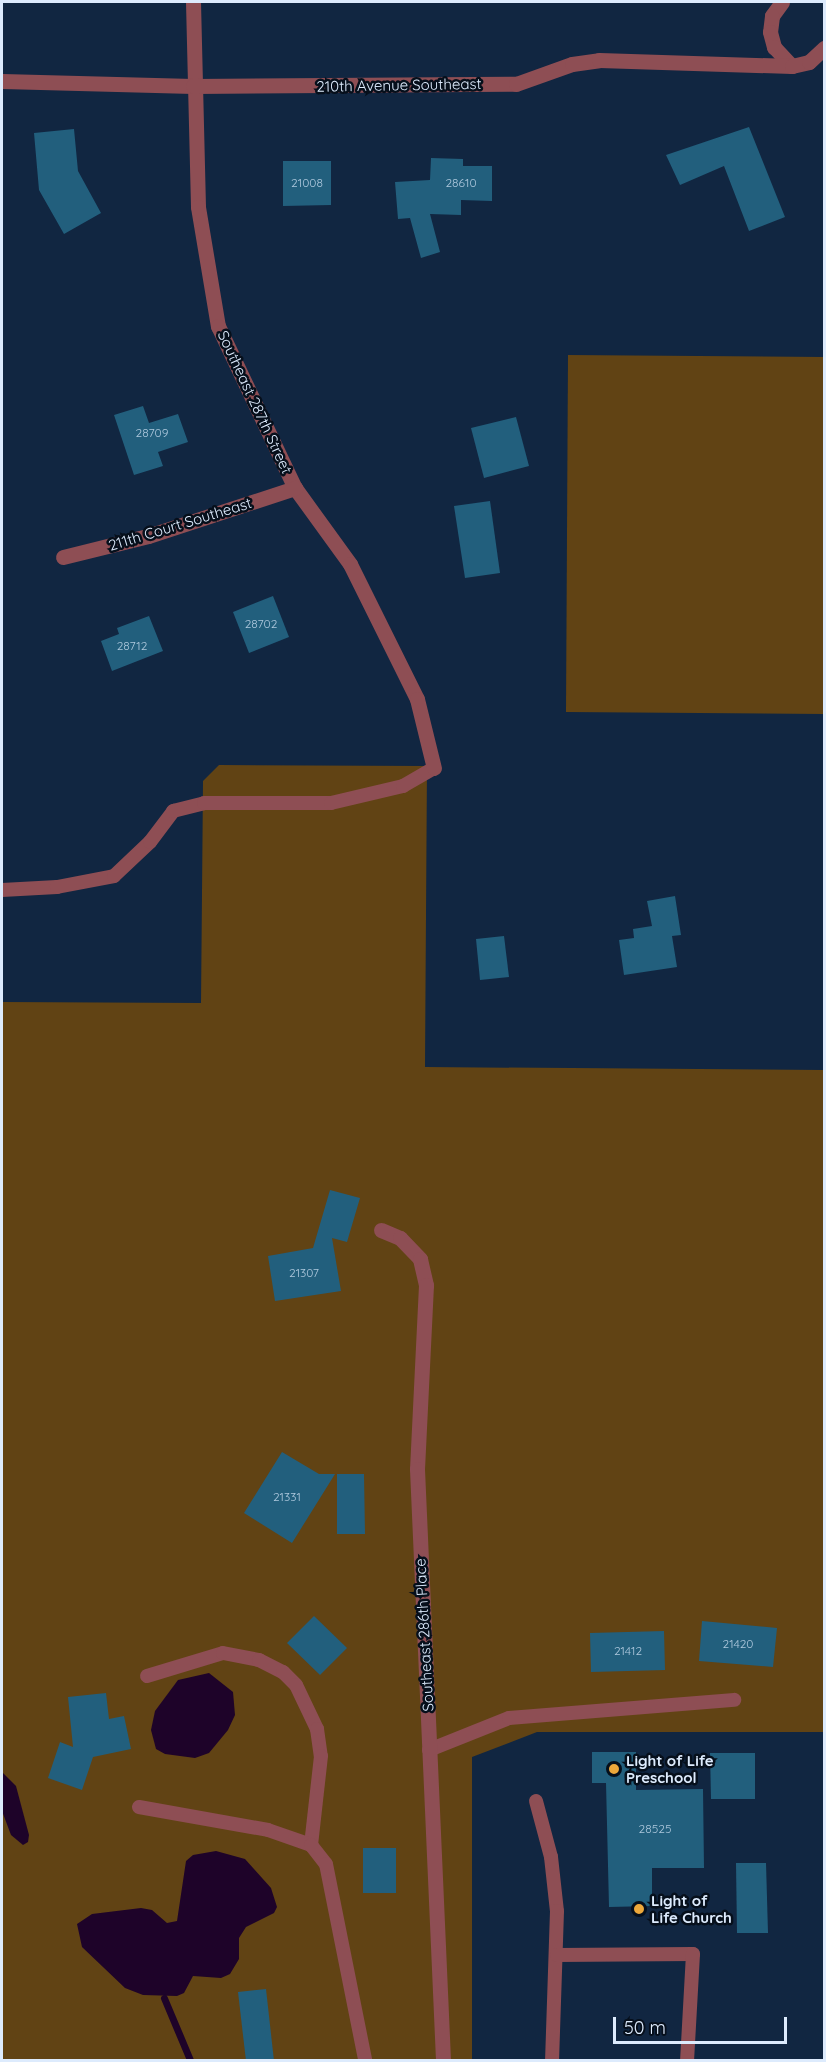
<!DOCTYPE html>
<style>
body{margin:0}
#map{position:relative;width:826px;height:2062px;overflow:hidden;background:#112641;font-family:Quicksand,sans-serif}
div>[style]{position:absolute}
.green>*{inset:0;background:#614314}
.water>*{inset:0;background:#1e0329}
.stream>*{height:7px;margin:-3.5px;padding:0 3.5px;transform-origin:3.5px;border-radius:3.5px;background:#1e0329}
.building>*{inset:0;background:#225f7d}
.service>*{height:14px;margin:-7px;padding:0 7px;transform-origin:7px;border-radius:7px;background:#8e4e54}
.minor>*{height:15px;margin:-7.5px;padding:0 7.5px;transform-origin:7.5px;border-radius:7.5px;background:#8e4e54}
.dots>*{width:16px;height:16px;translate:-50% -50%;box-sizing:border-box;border:3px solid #060f1b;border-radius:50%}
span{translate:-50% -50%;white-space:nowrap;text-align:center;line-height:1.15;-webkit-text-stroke:5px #060f1b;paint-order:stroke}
.number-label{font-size:12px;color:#aec8dd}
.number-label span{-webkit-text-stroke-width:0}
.street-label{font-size:15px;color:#ddebfd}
.poi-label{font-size:15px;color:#ddebfd;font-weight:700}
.left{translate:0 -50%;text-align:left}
.frame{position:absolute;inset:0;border:3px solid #ddebfd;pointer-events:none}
.scale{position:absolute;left:613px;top:2017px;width:174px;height:27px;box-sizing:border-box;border:3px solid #ddebfd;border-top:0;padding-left:8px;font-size:18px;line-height:21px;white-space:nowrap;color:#ddebfd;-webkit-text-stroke:4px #060f1b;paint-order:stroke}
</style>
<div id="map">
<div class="green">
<i style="clip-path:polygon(568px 355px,824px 357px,824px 714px,566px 712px)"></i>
<i style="clip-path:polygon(219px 765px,427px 766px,425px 1067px,824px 1070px,824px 1732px,537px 1732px,472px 1757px,472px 2060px,2px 2060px,2px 1002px,201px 1003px,203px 781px)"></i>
</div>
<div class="water">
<i style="clip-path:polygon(209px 1673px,233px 1692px,235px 1715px,228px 1730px,209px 1753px,195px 1758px,165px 1754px,156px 1749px,151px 1730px,155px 1711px,178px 1680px)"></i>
<i style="clip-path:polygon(2px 1772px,16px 1786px,29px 1835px,28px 1842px,23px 1845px,11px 1835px,2px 1811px)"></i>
<i style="clip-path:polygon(216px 1851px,245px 1859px,271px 1888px,277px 1907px,274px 1913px,246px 1927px,239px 1938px,239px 1959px,230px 1974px,221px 1978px,193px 1976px,184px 1993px,177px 1996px,143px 1995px,125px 1988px,82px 1947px,77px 1924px,92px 1914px,141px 1908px,152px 1910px,167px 1923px,177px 1921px,186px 1861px,193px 1855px)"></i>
</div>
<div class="stream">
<i style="left:164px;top:1998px;width:67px;rotate:67.2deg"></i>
</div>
<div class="building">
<i style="clip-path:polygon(749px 127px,785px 217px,749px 231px,724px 166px,680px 185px,666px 155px)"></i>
<i style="clip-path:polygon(74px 129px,78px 171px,101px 213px,64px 234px,39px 190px,34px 133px)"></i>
<i style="clip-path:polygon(431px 158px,463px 159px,463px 166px,492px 166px,492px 201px,461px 200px,461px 215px,430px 214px,440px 252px,421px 258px,410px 218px,398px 219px,395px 182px,430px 180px)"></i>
<i style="clip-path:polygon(283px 161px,331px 161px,331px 205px,283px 206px)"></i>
<i style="clip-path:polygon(143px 406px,149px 423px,178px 414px,188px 442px,158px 452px,163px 466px,134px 475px,114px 415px)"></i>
<i style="clip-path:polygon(516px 417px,529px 466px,484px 478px,471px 428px)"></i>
<i style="clip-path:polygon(490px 501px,500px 573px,465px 578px,454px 506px)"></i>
<i style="clip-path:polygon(273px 596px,289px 637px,249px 653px,233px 612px)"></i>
<i style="clip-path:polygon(149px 616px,163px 651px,112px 671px,101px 641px,119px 634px,117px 628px)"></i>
<i style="clip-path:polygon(675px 896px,681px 935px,672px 936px,677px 967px,624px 975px,619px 940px,634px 938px,633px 929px,652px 926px,647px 901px)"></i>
<i style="clip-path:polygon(504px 936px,509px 977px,480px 980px,476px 939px)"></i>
<i style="clip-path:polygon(330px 1190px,360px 1198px,347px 1242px,332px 1238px,341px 1291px,275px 1301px,268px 1256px,313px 1248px)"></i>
<i style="clip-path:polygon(282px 1452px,319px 1474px,335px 1474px,292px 1543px,244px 1513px)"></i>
<i style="clip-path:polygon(337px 1474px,364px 1474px,365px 1534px,337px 1534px)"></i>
<i style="clip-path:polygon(314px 1616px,347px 1648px,320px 1675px,287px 1643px)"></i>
<i style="clip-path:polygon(702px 1621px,777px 1628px,773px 1667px,699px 1661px)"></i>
<i style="clip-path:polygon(664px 1631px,665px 1670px,591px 1672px,590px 1633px)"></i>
<i style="clip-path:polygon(106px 1693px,109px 1719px,124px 1716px,131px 1749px,93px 1757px,82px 1790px,48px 1778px,60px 1742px,73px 1747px,68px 1697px)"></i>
<i style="clip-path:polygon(592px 1752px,636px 1752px,636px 1790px,703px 1789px,704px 1868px,652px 1868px,652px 1906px,609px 1907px,606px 1783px,592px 1783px)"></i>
<i style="clip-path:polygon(710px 1753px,755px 1753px,755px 1799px,711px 1799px)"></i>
<i style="clip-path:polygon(363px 1848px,396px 1848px,396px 1893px,363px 1893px)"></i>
<i style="clip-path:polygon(736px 1863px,766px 1863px,768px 1933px,737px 1933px)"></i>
<i style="clip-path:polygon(266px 1989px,274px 2061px,246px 2061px,238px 1992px)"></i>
</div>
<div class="service">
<i style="left:2px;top:890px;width:55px;rotate:-3.1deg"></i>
<i style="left:57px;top:887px;width:58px;rotate:-10.9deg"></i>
<i style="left:114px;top:876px;width:50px;rotate:-43.4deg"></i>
<i style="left:150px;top:842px;width:39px;rotate:-53deg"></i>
<i style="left:173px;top:811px;width:32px;rotate:-14deg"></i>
<i style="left:204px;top:803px;width:127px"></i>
<i style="left:331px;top:803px;width:74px;rotate:-13.3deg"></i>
<i style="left:403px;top:786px;width:36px;rotate:-30deg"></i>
<i style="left:147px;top:1676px;width:79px;rotate:-16.8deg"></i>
<i style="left:223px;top:1653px;width:37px;rotate:11deg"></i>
<i style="left:259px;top:1660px;width:27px;rotate:27deg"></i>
<i style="left:283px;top:1672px;width:18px;rotate:45deg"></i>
<i style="left:296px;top:1685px;width:49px;rotate:64.5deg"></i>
<i style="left:317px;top:1729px;width:27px;rotate:82deg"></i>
<i style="left:321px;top:1756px;width:90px;rotate:96.4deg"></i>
<i style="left:429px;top:1750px;width:86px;rotate:-21.8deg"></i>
<i style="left:509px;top:1718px;width:226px;rotate:-4.6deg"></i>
<i style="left:536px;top:1801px;width:58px;rotate:75deg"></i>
<i style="left:551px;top:1857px;width:54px;rotate:83.7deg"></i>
<i style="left:557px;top:1911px;width:149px;rotate:91.9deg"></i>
<i style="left:139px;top:1807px;width:131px;rotate:10.1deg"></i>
<i style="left:268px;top:1830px;width:46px;rotate:19.2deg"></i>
<i style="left:311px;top:1845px;width:24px;rotate:52deg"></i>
<i style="left:326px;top:1864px;width:200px;rotate:78.7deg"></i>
<i style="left:557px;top:1955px;width:136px;rotate:-0.4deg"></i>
<i style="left:693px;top:1954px;width:106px;rotate:93.2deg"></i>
</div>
<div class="minor">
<i style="left:193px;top:2px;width:205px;rotate:88.6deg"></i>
<i style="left:198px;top:207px;width:121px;rotate:80.5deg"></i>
<i style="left:218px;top:326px;width:179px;rotate:64.6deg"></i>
<i style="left:295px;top:488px;width:94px;rotate:54.1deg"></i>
<i style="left:350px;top:564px;width:151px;rotate:63.6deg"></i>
<i style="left:417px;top:699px;width:71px;rotate:76.2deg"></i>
<i style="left:782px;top:2px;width:17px;rotate:126deg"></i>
<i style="left:772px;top:16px;width:16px;rotate:97deg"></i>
<i style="left:770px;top:32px;width:16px;rotate:75deg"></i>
<i style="left:774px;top:47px;width:26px;rotate:47deg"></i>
<i style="left:2px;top:81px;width:191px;rotate:1.5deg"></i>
<i style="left:193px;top:86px;width:323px;rotate:-0.4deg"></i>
<i style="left:516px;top:84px;width:59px;rotate:-19.7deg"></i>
<i style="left:572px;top:64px;width:27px;rotate:-8deg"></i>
<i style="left:599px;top:60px;width:193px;rotate:1.8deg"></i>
<i style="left:792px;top:66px;width:17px;rotate:-13deg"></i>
<i style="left:809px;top:62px;width:21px;rotate:-43deg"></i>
<i style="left:63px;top:557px;width:88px;rotate:-13.9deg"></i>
<i style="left:148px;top:536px;width:155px;rotate:-18.1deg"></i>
<i style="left:381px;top:1230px;width:21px;rotate:23deg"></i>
<i style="left:400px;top:1238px;width:29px;rotate:46deg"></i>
<i style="left:420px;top:1259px;width:27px;rotate:77deg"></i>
<i style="left:426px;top:1285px;width:184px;rotate:92.8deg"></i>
<i style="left:417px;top:1469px;width:592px;rotate:87.48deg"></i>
</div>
<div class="dots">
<i style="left:614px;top:1769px;background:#eda83b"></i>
<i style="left:639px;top:1909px;background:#eda83b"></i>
</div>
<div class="number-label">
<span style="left:307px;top:183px">21008</span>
<span style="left:461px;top:183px">28610</span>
<span style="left:152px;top:433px">28709</span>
<span style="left:261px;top:624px">28702</span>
<span style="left:132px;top:646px">28712</span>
<span style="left:304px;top:1273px">21307</span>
<span style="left:287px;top:1497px">21331</span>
<span style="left:738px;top:1644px">21420</span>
<span style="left:628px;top:1651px">21412</span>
<span style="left:655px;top:1829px">28525</span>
</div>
<div class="street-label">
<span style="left:399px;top:85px;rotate:-1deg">210th Avenue Southeast</span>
<span style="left:255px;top:402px;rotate:65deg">Southeast 287th Street</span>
<span style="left:180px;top:524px;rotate:-17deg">211th Court Southeast</span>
<span style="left:424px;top:1635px;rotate:-93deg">Southeast 286th Place</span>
</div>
<div class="poi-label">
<span class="left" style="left:626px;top:1769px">Light of Life<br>Preschool</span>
<span class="left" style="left:651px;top:1909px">Light of<br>Life Church</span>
</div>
<div class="frame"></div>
<div class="scale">50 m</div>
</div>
